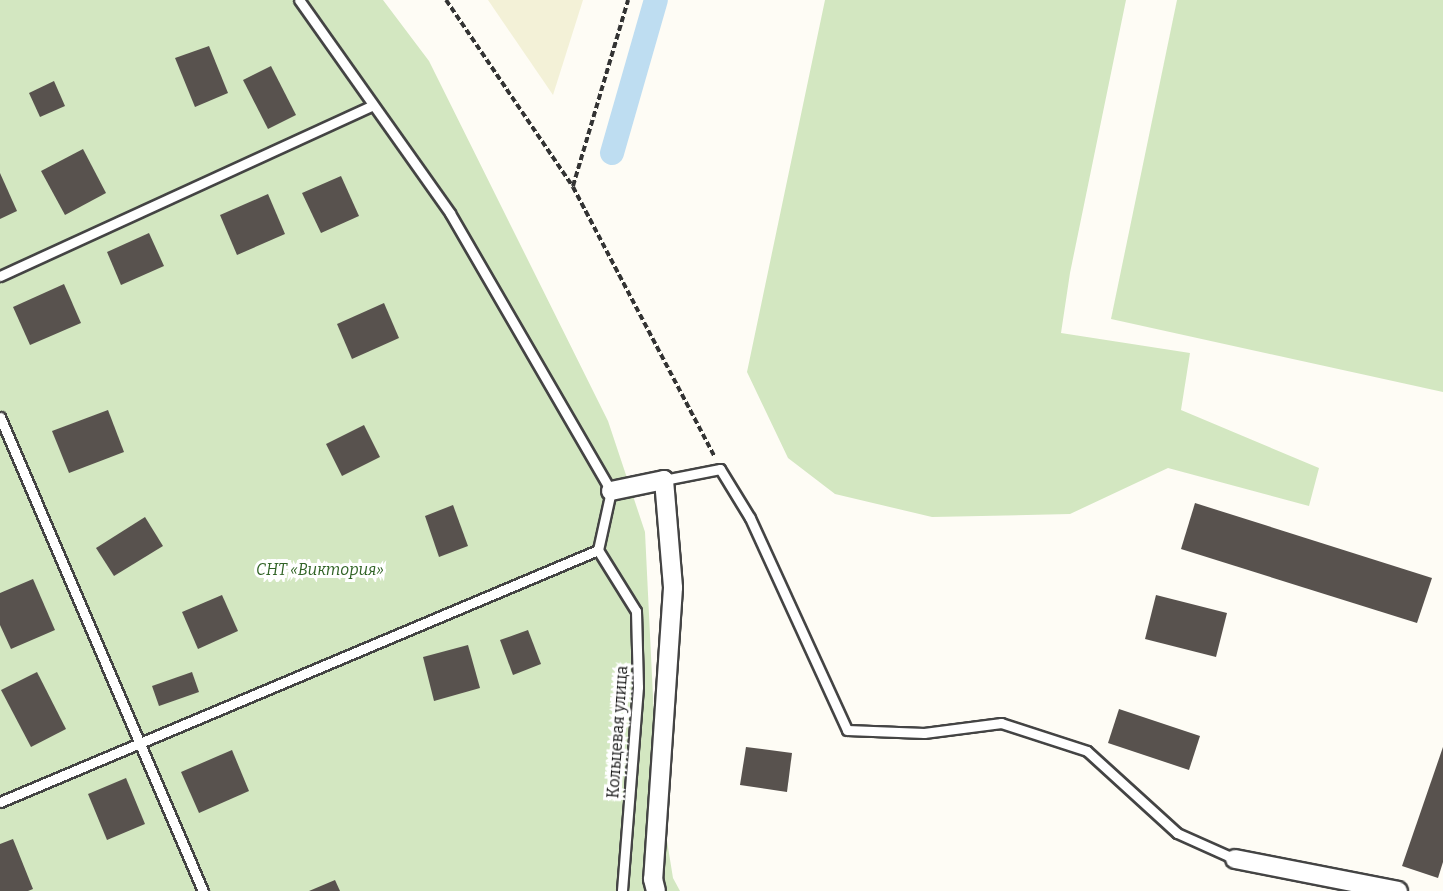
<!DOCTYPE html>
<meta charset="utf-8">
<style>
body{margin:0}
#map{position:relative;width:1443px;height:891px;overflow:hidden;background:#fefcf5;font-family:Bitter,serif}
div>[style]{position:absolute}
.farmland>*{inset:0;background:#f3f1d7}
.green>*{inset:0;background:#d3e7c1}
.canal>*{height:24px;margin:-12px;padding:0 12px;transform-origin:12px;border-radius:12px;background:#beddf1}
.building>*{inset:0;background:#58524e}
.path>*{height:4px;margin-top:-2px;transform-origin:0;background:repeating-linear-gradient(90deg,#333 0 6px,transparent 0 9px)}
.roads{filter:drop-shadow(2px 0 #444) drop-shadow(-2px 0 #444) drop-shadow(0 2px #444) drop-shadow(0 -2px #444)}
.lane>*{height:9px;margin:-4.5px;padding:0 4.5px;transform-origin:4.5px;border-radius:4.5px;background:#fff}
.street>*{height:18px;margin:-9px;padding:0 9px;transform-origin:9px;border-radius:9px;background:#fff}
span{translate:-50% -50%;white-space:nowrap;text-align:center;line-height:1.15;-webkit-text-stroke:6px #fff;paint-order:stroke}
.park-label{font-size:16px;color:#316326;font-style:italic}
.street-label{font-size:16px;color:#111}
</style>
<div id="map">
<div class="farmland">
<i style="clip-path:polygon(488px 0,583px 0,553px 95px)"></i>
</div>
<div class="green">
<i style="clip-path:polygon(0 0,383px 0,429px 61px,608px 421px,645px 532px,657px 779px,673px 878px,680px 891px,0 891px)"></i>
<i style="clip-path:polygon(825px 0,1126px 0,1070px 273px,1061px 333px,1190px 353px,1181px 410px,1319px 468px,1309px 506px,1168px 468px,1070px 514px,932px 517px,835px 494px,788px 458px,747px 372px)"></i>
<i style="clip-path:polygon(1177px 0,1443px 0,1443px 392px,1111px 319px)"></i>
</div>
<div class="canal">
<i style="left:612px;top:153px;width:159px;rotate:-74deg"></i>
</div>
<div class="building">
<i style="clip-path:polygon(209px 46px,228px 93px,195px 107px,175px 58px)"></i>
<i style="clip-path:polygon(271px 66px,296px 115px,268px 129px,243px 80px)"></i>
<i style="clip-path:polygon(54px 81px,65px 106px,40px 117px,29px 93px)"></i>
<i style="clip-path:polygon(83px 149px,106px 193px,65px 215px,41px 171px)"></i>
<i style="clip-path:polygon(0 173px,17px 211px,0 219px)"></i>
<i style="clip-path:polygon(341px 176px,359px 216px,321px 233px,302px 193px)"></i>
<i style="clip-path:polygon(268px 194px,285px 234px,237px 255px,220px 215px)"></i>
<i style="clip-path:polygon(149px 233px,164px 266px,121px 285px,107px 252px)"></i>
<i style="clip-path:polygon(64px 284px,81px 323px,30px 345px,13px 307px)"></i>
<i style="clip-path:polygon(384px 303px,399px 338px,352px 359px,337px 324px)"></i>
<i style="clip-path:polygon(108px 410px,124px 452px,69px 473px,52px 431px)"></i>
<i style="clip-path:polygon(364px 425px,380px 457px,342px 476px,326px 444px)"></i>
<i style="clip-path:polygon(1195px 503px,1432px 578px,1417px 623px,1181px 549px)"></i>
<i style="clip-path:polygon(453px 505px,468px 546px,439px 557px,425px 516px)"></i>
<i style="clip-path:polygon(145px 517px,163px 546px,114px 576px,96px 548px)"></i>
<i style="clip-path:polygon(33px 579px,55px 630px,11px 649px,0 625px,0 593px)"></i>
<i style="clip-path:polygon(222px 595px,238px 631px,198px 649px,182px 612px)"></i>
<i style="clip-path:polygon(1156px 595px,1227px 613px,1216px 657px,1145px 639px)"></i>
<i style="clip-path:polygon(528px 630px,541px 664px,513px 675px,500px 640px)"></i>
<i style="clip-path:polygon(468px 645px,480px 688px,434px 701px,423px 657px)"></i>
<i style="clip-path:polygon(37px 672px,66px 729px,31px 747px,1px 690px)"></i>
<i style="clip-path:polygon(192px 672px,199px 692px,159px 706px,152px 686px)"></i>
<i style="clip-path:polygon(1119px 709px,1200px 736px,1189px 770px,1108px 743px)"></i>
<i style="clip-path:polygon(746px 747px,792px 753px,787px 792px,740px 785px)"></i>
<i style="clip-path:polygon(1443px 747px,1443px 862px,1438px 878px,1402px 866px)"></i>
<i style="clip-path:polygon(232px 750px,249px 791px,199px 813px,181px 772px)"></i>
<i style="clip-path:polygon(126px 778px,145px 824px,107px 840px,88px 794px)"></i>
<i style="clip-path:polygon(13px 839px,33px 889px,28px 891px,0 891px,0 844px)"></i>
<i style="clip-path:polygon(335px 880px,340px 891px,309px 891px)"></i>
</div>
<div class="path">
<i style="left:446px;top:0;width:226px;rotate:55.8deg"></i>
<i style="left:573px;top:187px;width:304px;rotate:62.3deg"></i>
<i style="left:573px;top:186px;width:194px;rotate:-73.5deg"></i>
</div>
<div class="roads">
<div class="lane">
<i style="left:0;top:276px;width:410px;rotate:-24.6deg"></i>
<i style="left:0;top:417px;width:516px;rotate:66.82deg"></i>
<i style="left:664px;top:480px;width:57px;rotate:-11.1deg"></i>
<i style="left:720px;top:469px;width:57px;rotate:58.5deg"></i>
<i style="left:750px;top:518px;width:233px;rotate:65.4deg"></i>
<i style="left:847px;top:730px;width:77px;rotate:2.2deg"></i>
<i style="left:924px;top:733px;width:78px;rotate:-7.4deg"></i>
<i style="left:1001px;top:723px;width:90px;rotate:18deg"></i>
<i style="left:1087px;top:751px;width:122px;rotate:42.3deg"></i>
<i style="left:1177px;top:833px;width:64px;rotate:24.1deg"></i>
<i style="left:598px;top:550px;width:72px;rotate:58.1deg"></i>
<i style="left:636px;top:611px;width:76px;rotate:88.5deg"></i>
<i style="left:638px;top:687px;width:205px;rotate:94.5deg"></i>
<i style="left:0;top:802px;width:649px;rotate:-22.85deg"></i>
<i style="left:598px;top:550px;width:60px;rotate:-77.6deg"></i>
<i style="left:611px;top:491px;width:321px;rotate:-120.1deg"></i>
<i style="left:450px;top:213px;width:261px;rotate:-125.3deg"></i>
</div>
<div class="street">
<i style="left:611px;top:491px;width:54px;rotate:-11.7deg"></i>
<i style="left:664px;top:480px;width:108px;rotate:85.2deg"></i>
<i style="left:673px;top:588px;width:292px;rotate:93.9deg"></i>
<i style="left:653px;top:879px;width:12px;rotate:76deg"></i>
<i style="left:1235px;top:859px;width:166px;rotate:11.1deg"></i>
</div>
</div>
<div class="park-label">
<span style="left:320px;top:570px">СНТ «Виктория»</span>
</div>
<div class="street-label">
<span style="left:618px;top:732px;rotate:-86deg">Кольцевая улица</span>
</div>
</div>
